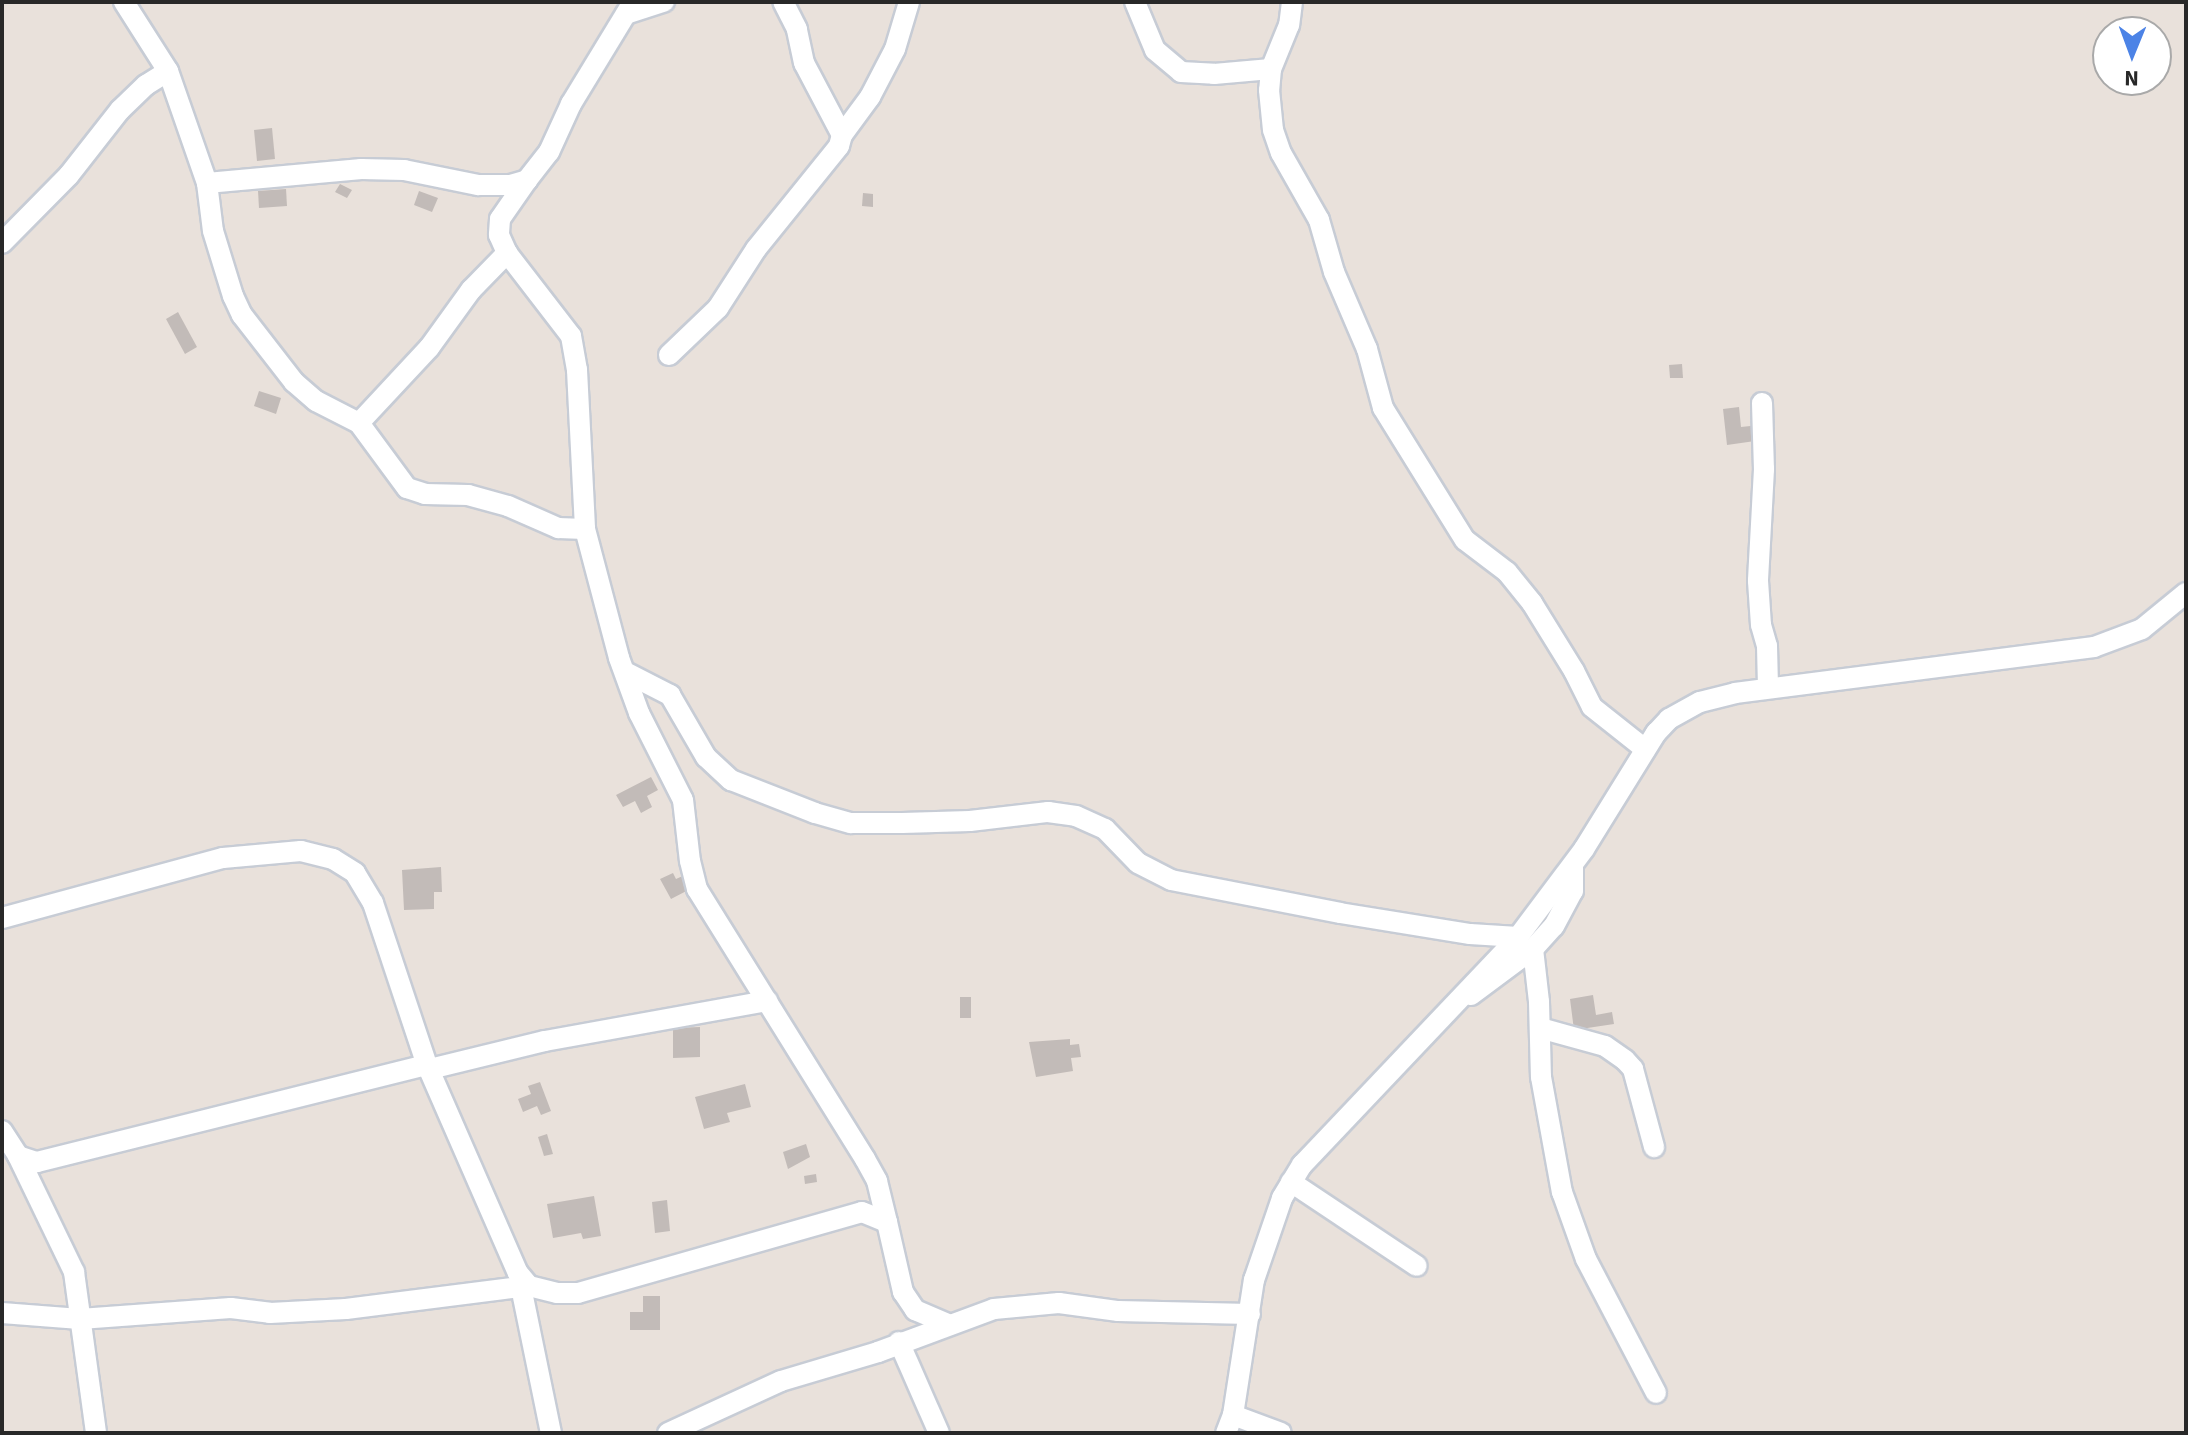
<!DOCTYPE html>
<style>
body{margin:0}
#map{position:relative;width:2188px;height:1435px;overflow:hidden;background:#e9e1db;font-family:"Source Sans 3",sans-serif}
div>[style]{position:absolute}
.building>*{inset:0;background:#c2bbb8}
.roads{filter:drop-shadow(2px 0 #c7ccd5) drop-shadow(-2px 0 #c7ccd5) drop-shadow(0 2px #c7ccd5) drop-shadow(0 -2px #c7ccd5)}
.street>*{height:20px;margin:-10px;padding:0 10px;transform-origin:10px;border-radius:10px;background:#fff}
span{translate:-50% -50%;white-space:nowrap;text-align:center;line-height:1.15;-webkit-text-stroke:6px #fff;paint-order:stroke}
.frame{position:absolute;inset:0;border:4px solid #282828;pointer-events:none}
.north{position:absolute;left:2092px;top:16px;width:80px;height:80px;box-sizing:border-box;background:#fff;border:2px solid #a9a9a9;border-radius:50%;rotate:181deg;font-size:22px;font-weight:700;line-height:32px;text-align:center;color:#282828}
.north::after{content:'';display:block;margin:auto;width:28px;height:36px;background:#4c83e6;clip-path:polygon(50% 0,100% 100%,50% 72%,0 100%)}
</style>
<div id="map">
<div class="building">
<i style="clip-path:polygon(272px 128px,275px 159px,257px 161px,254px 130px)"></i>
<i style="clip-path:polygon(340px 184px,352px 190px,347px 198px,335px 192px)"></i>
<i style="clip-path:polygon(286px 189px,287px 206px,259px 208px,258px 191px)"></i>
<i style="clip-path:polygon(419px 191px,438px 198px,432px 212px,414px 205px)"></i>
<i style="clip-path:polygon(863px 193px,873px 194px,873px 207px,862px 206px)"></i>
<i style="clip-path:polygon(178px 312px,197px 347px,185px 354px,166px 319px)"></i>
<i style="clip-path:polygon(1682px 364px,1683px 378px,1670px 378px,1669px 365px)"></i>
<i style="clip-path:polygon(259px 391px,281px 398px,276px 414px,254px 406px)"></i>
<i style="clip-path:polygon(1739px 407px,1741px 427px,1760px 425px,1762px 440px,1727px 445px,1723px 409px)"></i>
<i style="clip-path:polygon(651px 777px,658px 790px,647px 796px,652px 807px,641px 813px,635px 801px,623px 807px,616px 795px)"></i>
<i style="clip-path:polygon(441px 867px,442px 892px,434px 892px,434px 909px,404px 910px,402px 870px)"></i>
<i style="clip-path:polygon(673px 873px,676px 879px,687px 874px,694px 887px,671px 899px,660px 879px)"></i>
<i style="clip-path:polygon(1593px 995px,1596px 1015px,1612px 1012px,1614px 1024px,1574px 1030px,1570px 999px)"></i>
<i style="clip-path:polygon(960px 997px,971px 997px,971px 1018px,960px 1018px)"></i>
<i style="clip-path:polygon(700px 1027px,700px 1057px,673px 1058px,673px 1028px)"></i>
<i style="clip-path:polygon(1070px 1039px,1070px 1045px,1079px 1044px,1081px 1057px,1071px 1058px,1073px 1071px,1036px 1077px,1029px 1042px)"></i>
<i style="clip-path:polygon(540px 1082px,551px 1111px,541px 1115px,537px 1106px,523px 1112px,518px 1099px,531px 1094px,528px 1086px)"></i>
<i style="clip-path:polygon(745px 1084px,751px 1107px,727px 1113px,730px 1122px,704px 1129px,695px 1097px)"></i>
<i style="clip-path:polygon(547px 1134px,553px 1154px,544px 1156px,538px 1137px)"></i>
<i style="clip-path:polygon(806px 1144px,810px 1157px,788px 1169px,783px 1152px)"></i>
<i style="clip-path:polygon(816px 1174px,817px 1182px,805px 1184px,804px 1176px)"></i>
<i style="clip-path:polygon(594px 1196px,601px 1236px,583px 1239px,581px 1233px,553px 1238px,547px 1204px)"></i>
<i style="clip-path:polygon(667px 1200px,670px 1231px,655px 1233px,652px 1202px)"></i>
<i style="clip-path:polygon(643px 1296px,660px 1296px,660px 1330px,630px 1330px,630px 1312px,643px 1312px)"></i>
</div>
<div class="roads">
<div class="street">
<i style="left:124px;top:2px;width:82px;rotate:57.5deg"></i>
<i style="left:168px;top:71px;width:119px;rotate:70.8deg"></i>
<i style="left:207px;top:183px;width:48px;rotate:82.9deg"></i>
<i style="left:213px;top:231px;width:68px;rotate:72.9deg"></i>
<i style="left:233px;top:296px;width:21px;rotate:65deg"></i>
<i style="left:242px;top:315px;width:85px;rotate:52.2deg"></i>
<i style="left:294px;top:382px;width:29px;rotate:41deg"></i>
<i style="left:316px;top:401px;width:48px;rotate:27.1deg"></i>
<i style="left:359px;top:423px;width:81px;rotate:53.6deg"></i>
<i style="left:407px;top:488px;width:19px;rotate:18deg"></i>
<i style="left:425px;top:494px;width:43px;rotate:1.3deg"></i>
<i style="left:468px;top:495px;width:41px;rotate:15.4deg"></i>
<i style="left:508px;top:506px;width:55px;rotate:23.7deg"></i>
<i style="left:558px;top:528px;width:27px;rotate:2deg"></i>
<i style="left:1135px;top:2px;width:52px;rotate:67.4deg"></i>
<i style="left:1155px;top:50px;width:34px;rotate:40deg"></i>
<i style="left:1181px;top:72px;width:33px;rotate:3deg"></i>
<i style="left:1214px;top:74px;width:57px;rotate:-5deg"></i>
<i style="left:1292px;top:2px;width:23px;rotate:97deg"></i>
<i style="left:1289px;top:25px;width:48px;rotate:112.2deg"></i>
<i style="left:1271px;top:69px;width:21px;rotate:95deg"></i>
<i style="left:1269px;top:90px;width:40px;rotate:84.3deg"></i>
<i style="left:1273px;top:130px;width:24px;rotate:71deg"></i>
<i style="left:1281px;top:153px;width:77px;rotate:60.4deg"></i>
<i style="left:1319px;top:220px;width:54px;rotate:73.9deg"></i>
<i style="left:1334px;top:272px;width:84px;rotate:66.8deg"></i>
<i style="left:1367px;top:349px;width:61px;rotate:74.8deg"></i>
<i style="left:1383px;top:408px;width:155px;rotate:58.2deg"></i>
<i style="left:1465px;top:540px;width:53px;rotate:37.3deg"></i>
<i style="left:1507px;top:572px;width:40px;rotate:51deg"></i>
<i style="left:1532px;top:603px;width:80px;rotate:58.3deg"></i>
<i style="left:1574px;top:671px;width:40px;rotate:63.4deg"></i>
<i style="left:1592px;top:707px;width:68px;rotate:38.4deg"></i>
<i style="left:626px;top:14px;width:40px;rotate:-18deg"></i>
<i style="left:842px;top:135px;width:47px;rotate:-53.6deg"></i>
<i style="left:870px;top:97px;width:54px;rotate:-62.5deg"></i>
<i style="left:895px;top:49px;width:49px;rotate:-73.4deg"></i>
<i style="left:527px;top:180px;width:47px;rotate:124.7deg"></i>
<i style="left:500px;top:219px;width:16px;rotate:94deg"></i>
<i style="left:499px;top:235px;width:20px;rotate:66deg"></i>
<i style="left:507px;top:253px;width:105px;rotate:52.4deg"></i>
<i style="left:571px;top:336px;width:35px;rotate:80deg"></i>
<i style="left:577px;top:370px;width:159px;rotate:87.1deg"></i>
<i style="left:585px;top:529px;width:133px;rotate:75.2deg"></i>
<i style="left:619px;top:658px;width:59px;rotate:70deg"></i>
<i style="left:639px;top:713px;width:97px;rotate:63.2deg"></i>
<i style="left:683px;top:800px;width:61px;rotate:83.5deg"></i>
<i style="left:690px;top:861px;width:29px;rotate:76deg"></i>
<i style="left:697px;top:889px;width:318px;rotate:58.1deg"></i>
<i style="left:865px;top:1159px;width:25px;rotate:61deg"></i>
<i style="left:877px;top:1181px;width:42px;rotate:76.3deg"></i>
<i style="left:207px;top:183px;width:155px;rotate:-5.2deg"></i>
<i style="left:361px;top:169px;width:43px;rotate:1.3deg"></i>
<i style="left:404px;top:170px;width:76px;rotate:11.5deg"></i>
<i style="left:478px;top:185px;width:32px"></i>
<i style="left:510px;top:185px;width:18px;rotate:-16deg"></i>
<i style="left:527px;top:180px;width:36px;rotate:-52deg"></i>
<i style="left:549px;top:152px;width:53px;rotate:-65.4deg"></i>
<i style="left:571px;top:104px;width:119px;rotate:-58.7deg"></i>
<i style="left:2px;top:243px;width:95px;rotate:-45.4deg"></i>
<i style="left:69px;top:175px;width:83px;rotate:-51.9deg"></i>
<i style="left:120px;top:110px;width:36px;rotate:-44deg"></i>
<i style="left:146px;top:85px;width:26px;rotate:-32deg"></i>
<i style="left:669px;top:355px;width:68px;rotate:-43.8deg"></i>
<i style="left:718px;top:308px;width:70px;rotate:-57.2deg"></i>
<i style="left:756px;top:249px;width:132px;rotate:-51.1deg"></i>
<i style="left:839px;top:146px;width:11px;rotate:-75deg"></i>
<i style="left:842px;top:135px;width:81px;rotate:-117.8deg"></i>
<i style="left:804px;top:63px;width:35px;rotate:-102deg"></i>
<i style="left:797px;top:29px;width:30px;rotate:-117deg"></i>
<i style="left:1762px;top:403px;width:66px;rotate:88.3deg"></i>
<i style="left:1764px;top:469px;width:112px;rotate:93.1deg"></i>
<i style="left:1758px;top:581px;width:44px;rotate:86.1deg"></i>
<i style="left:1761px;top:625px;width:22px;rotate:74deg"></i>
<i style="left:1767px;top:646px;width:42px;rotate:88.6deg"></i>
<i style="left:359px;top:423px;width:103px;rotate:-47deg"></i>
<i style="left:429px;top:348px;width:72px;rotate:-54.1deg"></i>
<i style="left:471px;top:290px;width:52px;rotate:-45.8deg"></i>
<i style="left:625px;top:672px;width:51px;rotate:27.1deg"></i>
<i style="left:670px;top:695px;width:72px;rotate:59.9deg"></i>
<i style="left:706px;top:757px;width:34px;rotate:43deg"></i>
<i style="left:731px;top:780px;width:90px;rotate:21.4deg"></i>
<i style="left:815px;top:813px;width:37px;rotate:16deg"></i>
<i style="left:851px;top:823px;width:51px"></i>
<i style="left:902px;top:823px;width:68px;rotate:-1.7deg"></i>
<i style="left:970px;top:821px;width:79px;rotate:-6.6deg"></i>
<i style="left:1048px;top:812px;width:28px;rotate:8deg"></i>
<i style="left:1076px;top:816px;width:32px;rotate:24deg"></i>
<i style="left:1105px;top:829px;width:47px;rotate:45.9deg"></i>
<i style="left:1138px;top:863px;width:37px;rotate:27deg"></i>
<i style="left:1171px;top:880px;width:172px;rotate:11deg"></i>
<i style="left:1340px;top:913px;width:132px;rotate:9.2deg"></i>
<i style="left:1470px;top:934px;width:48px;rotate:3.6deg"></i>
<i style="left:2px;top:918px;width:229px;rotate:-15.2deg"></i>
<i style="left:223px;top:858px;width:78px;rotate:-5.1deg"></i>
<i style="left:301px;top:851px;width:33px;rotate:14deg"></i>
<i style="left:333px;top:859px;width:26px;rotate:32deg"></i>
<i style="left:355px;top:873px;width:35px;rotate:59deg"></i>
<i style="left:373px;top:903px;width:171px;rotate:71.6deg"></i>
<i style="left:427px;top:1065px;width:227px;rotate:66.4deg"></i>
<i style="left:518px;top:1273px;width:17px;rotate:50deg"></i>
<i style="left:529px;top:1286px;width:29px;rotate:14deg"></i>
<i style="left:557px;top:1293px;width:21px"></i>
<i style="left:578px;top:1293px;width:295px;rotate:-15.9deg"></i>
<i style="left:862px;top:1212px;width:27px;rotate:22deg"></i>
<i style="left:887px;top:1222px;width:72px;rotate:77.1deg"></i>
<i style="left:903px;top:1292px;width:22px;rotate:56deg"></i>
<i style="left:915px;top:1310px;width:38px;rotate:23deg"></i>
<i style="left:1533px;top:949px;width:53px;rotate:83.5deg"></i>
<i style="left:1539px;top:1002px;width:75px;rotate:88.5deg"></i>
<i style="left:1541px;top:1077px;width:117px;rotate:79.7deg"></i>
<i style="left:1562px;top:1192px;width:71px;rotate:70.3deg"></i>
<i style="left:1586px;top:1259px;width:151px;rotate:62.4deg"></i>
<i style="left:1471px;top:995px;width:77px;rotate:-36.6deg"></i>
<i style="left:1533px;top:949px;width:31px;rotate:-48deg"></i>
<i style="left:1554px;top:926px;width:40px;rotate:-62deg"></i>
<i style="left:1573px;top:891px;width:25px;rotate:-90deg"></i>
<i style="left:1540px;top:1028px;width:67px;rotate:15.5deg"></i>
<i style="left:1605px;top:1046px;width:24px;rotate:35deg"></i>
<i style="left:1625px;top:1060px;width:12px;rotate:48deg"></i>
<i style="left:1633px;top:1069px;width:81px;rotate:74.9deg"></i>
<i style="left:430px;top:1069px;width:118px;rotate:-13.7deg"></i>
<i style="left:545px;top:1041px;width:226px;rotate:-10.2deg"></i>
<i style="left:2px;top:1131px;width:30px;rotate:57deg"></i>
<i style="left:18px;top:1156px;width:20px;rotate:18deg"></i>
<i style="left:37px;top:1162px;width:402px;rotate:-14deg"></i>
<i style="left:18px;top:1156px;width:129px;rotate:64.2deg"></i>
<i style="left:74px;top:1272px;width:162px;rotate:82.2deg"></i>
<i style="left:1291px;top:1182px;width:151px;rotate:33.7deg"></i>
<i style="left:521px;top:1287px;width:149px;rotate:78.4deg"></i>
<i style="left:2px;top:1313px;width:78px;rotate:4.4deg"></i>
<i style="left:80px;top:1319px;width:151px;rotate:-4.2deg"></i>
<i style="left:231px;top:1308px;width:39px;rotate:7deg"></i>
<i style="left:270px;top:1313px;width:76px;rotate:-3deg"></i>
<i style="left:346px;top:1309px;width:184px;rotate:-7.2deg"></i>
<i style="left:899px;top:1342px;width:99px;rotate:66.3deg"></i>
<i style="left:1233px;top:1415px;width:51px;rotate:20.6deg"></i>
<i style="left:668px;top:1433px;width:124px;rotate:-24.7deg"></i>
<i style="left:781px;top:1381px;width:101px;rotate:-16.6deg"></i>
<i style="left:878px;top:1352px;width:124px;rotate:-20.3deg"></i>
<i style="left:994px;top:1309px;width:65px;rotate:-5.3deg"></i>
<i style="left:1059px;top:1303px;width:60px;rotate:7.7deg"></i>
<i style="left:1118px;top:1311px;width:132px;rotate:1.3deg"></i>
<i style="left:1226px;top:1433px;width:19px;rotate:-69deg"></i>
<i style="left:1233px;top:1415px;width:137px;rotate:-81.2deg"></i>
<i style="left:1254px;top:1280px;width:87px;rotate:-71.1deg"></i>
<i style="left:1282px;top:1198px;width:39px;rotate:-59deg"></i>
<i style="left:1302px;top:1165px;width:314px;rotate:-46.5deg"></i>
<i style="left:1518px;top:937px;width:110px;rotate:-53.1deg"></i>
<i style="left:1584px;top:849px;width:137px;rotate:-58.2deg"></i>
<i style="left:1656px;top:733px;width:19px;rotate:-47deg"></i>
<i style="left:1669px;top:719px;width:35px;rotate:-29deg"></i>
<i style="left:1700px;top:702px;width:36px;rotate:-14deg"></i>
<i style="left:1735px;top:693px;width:362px;rotate:-7.3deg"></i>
<i style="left:2094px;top:647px;width:51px;rotate:-20.6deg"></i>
<i style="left:2142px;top:629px;width:57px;rotate:-39.3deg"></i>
</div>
</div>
<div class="frame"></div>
<div class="north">N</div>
</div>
